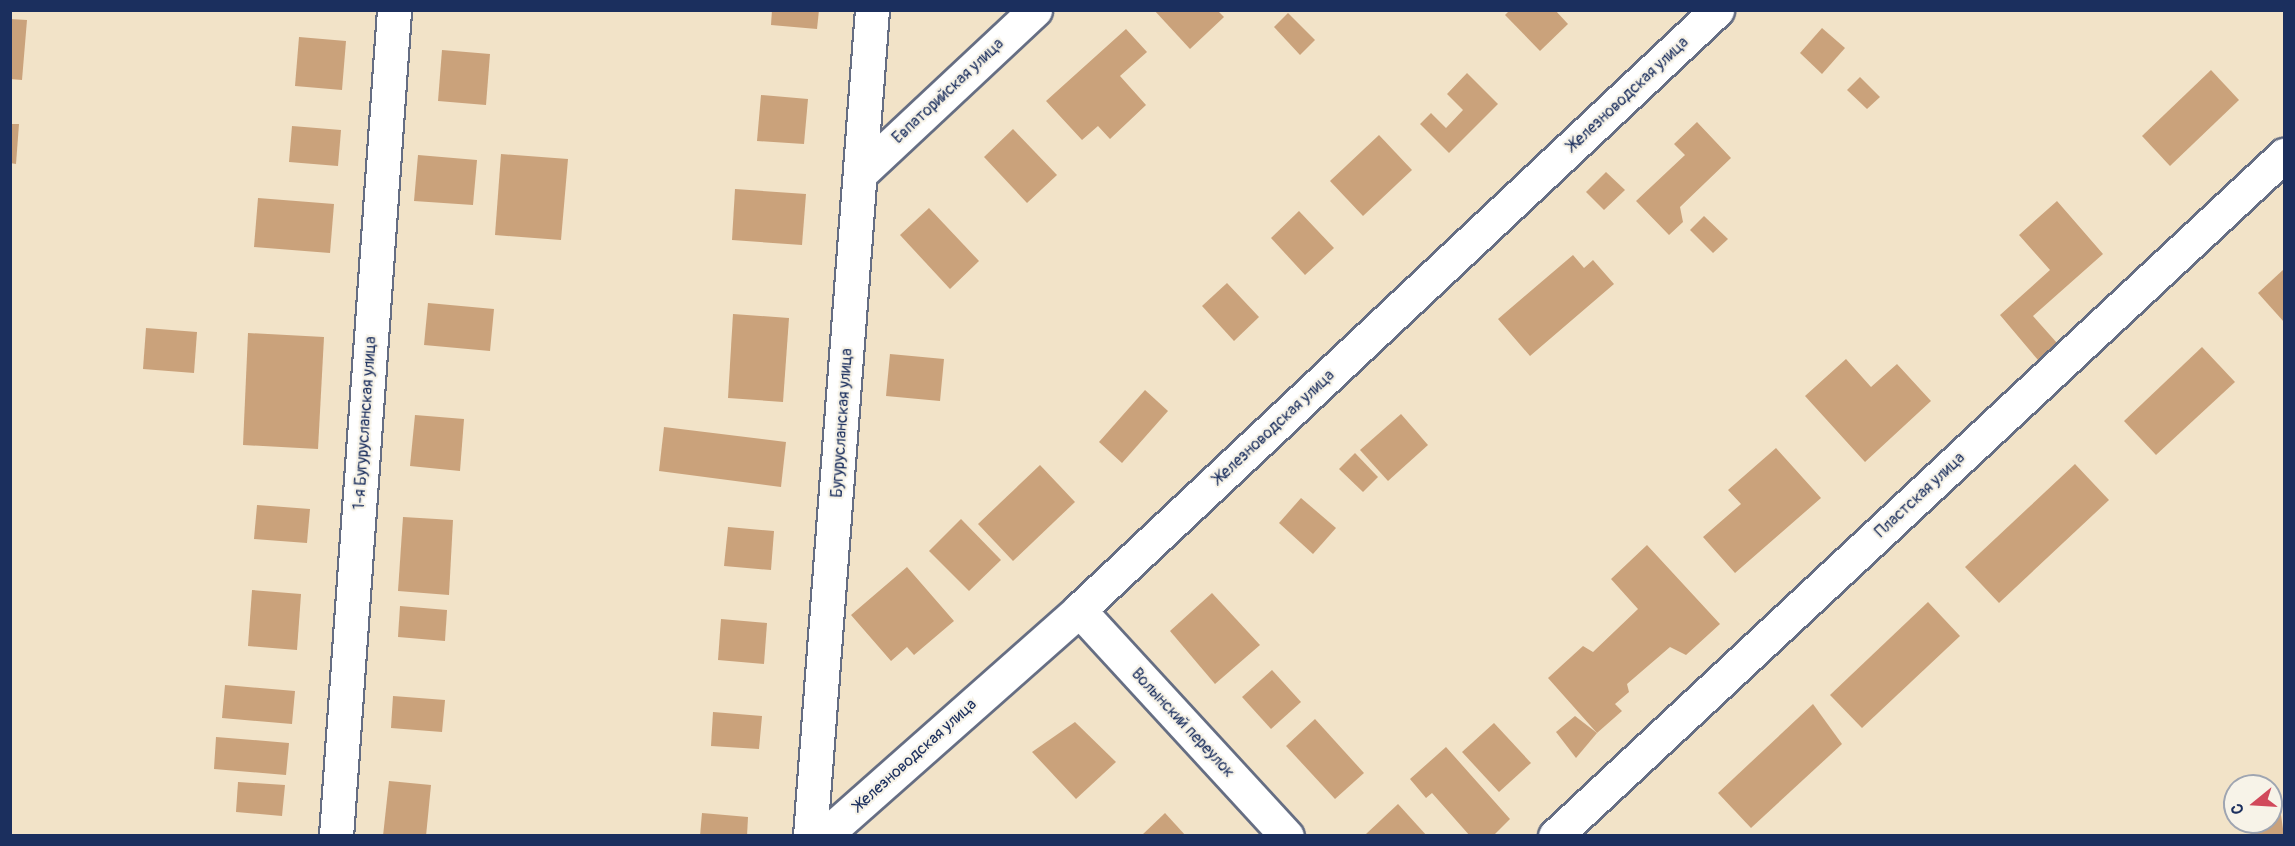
<!DOCTYPE html>
<meta charset="utf-8">
<style>
body{margin:0}
#map{position:relative;width:2295px;height:846px;overflow:hidden;background:#f2e3c8;font-family:Pangolin,sans-serif}
div>[style]{position:absolute}
.building>*{inset:0;background:#caa27b}
.roads{filter:drop-shadow(2px 0 #666e83) drop-shadow(-2px 0 #666e83) drop-shadow(0 2px #666e83) drop-shadow(0 -2px #666e83)}
.minor>*{height:33px;margin:-16.5px;padding:0 16.5px;transform-origin:16.5px;border-radius:16.5px;background:#fff}
span{translate:-50% -50%;white-space:nowrap;text-align:center;line-height:1.15;-webkit-text-stroke:4.5px #f7f3e8;paint-order:stroke}
.street-label{font-size:16px;color:#1b2f5e}
.frame{position:absolute;inset:0;border:12px solid #1b2f5e;pointer-events:none}
.north{position:absolute;left:2223px;top:774px;width:60px;height:60px;box-sizing:border-box;background:#f7f3e8;border:2px solid #9fa5b1;border-radius:50%;rotate:252deg;font-size:16px;font-weight:700;line-height:24px;text-align:center;color:#1b2f5e}
.north::after{content:'';display:block;margin:auto;width:21px;height:27px;background:#d1495b;clip-path:polygon(50% 0,100% 100%,50% 72%,0 100%)}
</style>
<div id="map">
<div class="building">
<i style="clip-path:polygon(772px 10px,819px 10px,817px 29px,771px 25px)"></i>
<i style="clip-path:polygon(1154px 10px,1217px 10px,1224px 17px,1190px 49px)"></i>
<i style="clip-path:polygon(1510px 10px,1555px 10px,1568px 24px,1540px 51px,1505px 15px)"></i>
<i style="clip-path:polygon(1288px 13px,1315px 40px,1300px 55px,1274px 27px)"></i>
<i style="clip-path:polygon(10px 19px,27px 20px,22px 80px,10px 79px)"></i>
<i style="clip-path:polygon(1822px 28px,1845px 48px,1822px 74px,1800px 53px)"></i>
<i style="clip-path:polygon(1126px 29px,1147px 52px,1120px 76px,1146px 105px,1110px 139px,1098px 126px,1082px 140px,1046px 101px)"></i>
<i style="clip-path:polygon(299px 37px,346px 41px,342px 90px,295px 86px)"></i>
<i style="clip-path:polygon(442px 50px,490px 54px,486px 105px,438px 101px)"></i>
<i style="clip-path:polygon(2211px 70px,2239px 100px,2170px 166px,2142px 136px)"></i>
<i style="clip-path:polygon(1467px 73px,1498px 104px,1449px 153px,1420px 124px,1431px 113px,1446px 128px,1463px 110px,1447px 94px)"></i>
<i style="clip-path:polygon(1860px 77px,1880px 97px,1867px 109px,1847px 90px)"></i>
<i style="clip-path:polygon(761px 95px,808px 99px,804px 144px,757px 141px)"></i>
<i style="clip-path:polygon(1697px 122px,1731px 158px,1680px 207px,1683px 222px,1669px 235px,1636px 201px,1685px 155px,1674px 144px)"></i>
<i style="clip-path:polygon(10px 124px,19px 124px,16px 164px,10px 163px)"></i>
<i style="clip-path:polygon(292px 126px,341px 130px,338px 166px,289px 162px)"></i>
<i style="clip-path:polygon(1013px 129px,1057px 175px,1027px 203px,984px 157px)"></i>
<i style="clip-path:polygon(1379px 135px,1412px 170px,1363px 216px,1330px 181px)"></i>
<i style="clip-path:polygon(501px 154px,568px 159px,561px 240px,495px 235px)"></i>
<i style="clip-path:polygon(418px 155px,477px 160px,473px 205px,414px 201px)"></i>
<i style="clip-path:polygon(1606px 172px,1625px 190px,1604px 210px,1586px 192px)"></i>
<i style="clip-path:polygon(735px 189px,806px 194px,802px 245px,732px 240px)"></i>
<i style="clip-path:polygon(258px 198px,334px 204px,330px 253px,254px 247px)"></i>
<i style="clip-path:polygon(2057px 201px,2103px 254px,2033px 316px,2057px 343px,2038px 360px,2000px 315px,2050px 270px,2019px 235px)"></i>
<i style="clip-path:polygon(929px 208px,979px 261px,950px 289px,900px 235px)"></i>
<i style="clip-path:polygon(1299px 211px,1334px 248px,1305px 275px,1271px 238px)"></i>
<i style="clip-path:polygon(1704px 216px,1728px 239px,1713px 253px,1690px 230px)"></i>
<i style="clip-path:polygon(1573px 255px,1584px 268px,1593px 260px,1614px 284px,1530px 356px,1498px 319px)"></i>
<i style="clip-path:polygon(2284px 269px,2284px 322px,2258px 293px)"></i>
<i style="clip-path:polygon(1227px 283px,1259px 317px,1234px 341px,1202px 306px)"></i>
<i style="clip-path:polygon(428px 303px,494px 309px,490px 351px,424px 345px)"></i>
<i style="clip-path:polygon(733px 314px,789px 318px,783px 402px,728px 398px)"></i>
<i style="clip-path:polygon(146px 328px,197px 332px,194px 373px,143px 369px)"></i>
<i style="clip-path:polygon(248px 333px,324px 337px,318px 449px,243px 445px)"></i>
<i style="clip-path:polygon(2202px 347px,2235px 382px,2156px 455px,2124px 421px)"></i>
<i style="clip-path:polygon(890px 354px,944px 359px,940px 401px,886px 396px)"></i>
<i style="clip-path:polygon(1846px 359px,1871px 387px,1897px 364px,1931px 401px,1865px 462px,1805px 396px)"></i>
<i style="clip-path:polygon(1145px 390px,1168px 411px,1122px 463px,1099px 442px)"></i>
<i style="clip-path:polygon(1401px 414px,1428px 445px,1388px 481px,1360px 450px)"></i>
<i style="clip-path:polygon(415px 415px,464px 419px,460px 471px,410px 466px)"></i>
<i style="clip-path:polygon(664px 427px,786px 442px,781px 487px,659px 471px)"></i>
<i style="clip-path:polygon(1776px 448px,1821px 498px,1735px 573px,1703px 537px,1741px 504px,1728px 490px)"></i>
<i style="clip-path:polygon(1355px 453px,1378px 477px,1363px 492px,1339px 469px)"></i>
<i style="clip-path:polygon(2075px 464px,2109px 500px,1999px 603px,1965px 567px)"></i>
<i style="clip-path:polygon(1040px 465px,1075px 502px,1013px 561px,978px 524px)"></i>
<i style="clip-path:polygon(1301px 498px,1336px 528px,1313px 554px,1279px 523px)"></i>
<i style="clip-path:polygon(257px 505px,310px 509px,307px 543px,254px 539px)"></i>
<i style="clip-path:polygon(403px 517px,453px 520px,449px 595px,398px 591px)"></i>
<i style="clip-path:polygon(961px 519px,1001px 560px,969px 591px,929px 551px)"></i>
<i style="clip-path:polygon(728px 527px,774px 531px,771px 570px,724px 566px)"></i>
<i style="clip-path:polygon(1647px 545px,1720px 624px,1686px 655px,1670px 647px,1627px 684px,1629px 692px,1615px 704px,1622px 711px,1597px 733px,1548px 678px,1583px 646px,1593px 652px,1638px 609px,1611px 579px)"></i>
<i style="clip-path:polygon(907px 567px,954px 621px,914px 655px,907px 647px,891px 661px,851px 615px)"></i>
<i style="clip-path:polygon(252px 590px,301px 594px,297px 650px,248px 646px)"></i>
<i style="clip-path:polygon(1212px 593px,1260px 645px,1215px 684px,1170px 631px)"></i>
<i style="clip-path:polygon(1928px 602px,1960px 636px,1862px 728px,1830px 695px)"></i>
<i style="clip-path:polygon(400px 606px,447px 610px,445px 641px,398px 637px)"></i>
<i style="clip-path:polygon(721px 619px,767px 623px,764px 664px,718px 660px)"></i>
<i style="clip-path:polygon(1272px 670px,1301px 702px,1271px 729px,1242px 697px)"></i>
<i style="clip-path:polygon(225px 685px,295px 691px,292px 724px,222px 718px)"></i>
<i style="clip-path:polygon(393px 696px,445px 700px,442px 732px,391px 728px)"></i>
<i style="clip-path:polygon(1813px 704px,1842px 744px,1751px 828px,1718px 793px)"></i>
<i style="clip-path:polygon(713px 712px,762px 716px,759px 749px,711px 746px)"></i>
<i style="clip-path:polygon(1575px 716px,1597px 733px,1576px 758px,1556px 732px)"></i>
<i style="clip-path:polygon(1315px 719px,1364px 773px,1335px 799px,1286px 746px)"></i>
<i style="clip-path:polygon(1075px 722px,1116px 762px,1076px 799px,1032px 752px)"></i>
<i style="clip-path:polygon(1494px 723px,1531px 763px,1499px 792px,1462px 752px)"></i>
<i style="clip-path:polygon(216px 737px,289px 743px,286px 775px,214px 769px)"></i>
<i style="clip-path:polygon(1446px 747px,1510px 819px,1493px 836px,1470px 836px,1432px 793px,1426px 798px,1410px 779px)"></i>
<i style="clip-path:polygon(389px 781px,431px 785px,426px 836px,383px 836px)"></i>
<i style="clip-path:polygon(238px 782px,285px 785px,282px 816px,236px 812px)"></i>
<i style="clip-path:polygon(1398px 804px,1427px 836px,1367px 836px,1366px 834px)"></i>
<i style="clip-path:polygon(2280px 808px,2284px 836px,2246px 836px,2271px 822px)"></i>
<i style="clip-path:polygon(702px 813px,748px 817px,747px 836px,700px 836px)"></i>
<i style="clip-path:polygon(1165px 813px,1186px 836px,1141px 836px)"></i>
</div>
<div class="roads">
<div class="minor">
<i style="left:862px;top:172px;width:237px;rotate:-43.1deg"></i>
<i style="left:1079px;top:610px;width:307px;rotate:47.4deg"></i>
<i style="left:336px;top:836px;width:828px;rotate:-85.98deg"></i>
<i style="left:810px;top:836px;width:828px;rotate:-85.71deg"></i>
<i style="left:824px;top:836px;width:341px;rotate:-41.5deg"></i>
<i style="left:1079px;top:610px;width:876px;rotate:-43.24deg"></i>
<i style="left:1555px;top:836px;width:998px;rotate:-43.05deg"></i>
</div>
</div>
<div class="street-label">
<span style="left:948px;top:91px;rotate:-43deg">Евпаторийская улица</span>
<span style="left:1628px;top:94px;rotate:-43deg">Железноводская улица</span>
<span style="left:365px;top:423px;rotate:-86deg">1-я Бугурусланская улица</span>
<span style="left:842px;top:423px;rotate:-86deg">Бугурусланская улица</span>
<span style="left:1274px;top:427px;rotate:-43deg">Железноводская улица</span>
<span style="left:1920px;top:495px;rotate:-43deg">Пластская улица</span>
<span style="left:1183px;top:723px;rotate:47deg">Волынский переулок</span>
<span style="left:915px;top:755px;rotate:-42deg">Железноводская улица</span>
</div>
<div class="frame"></div>
<div class="north">С</div>
</div>
